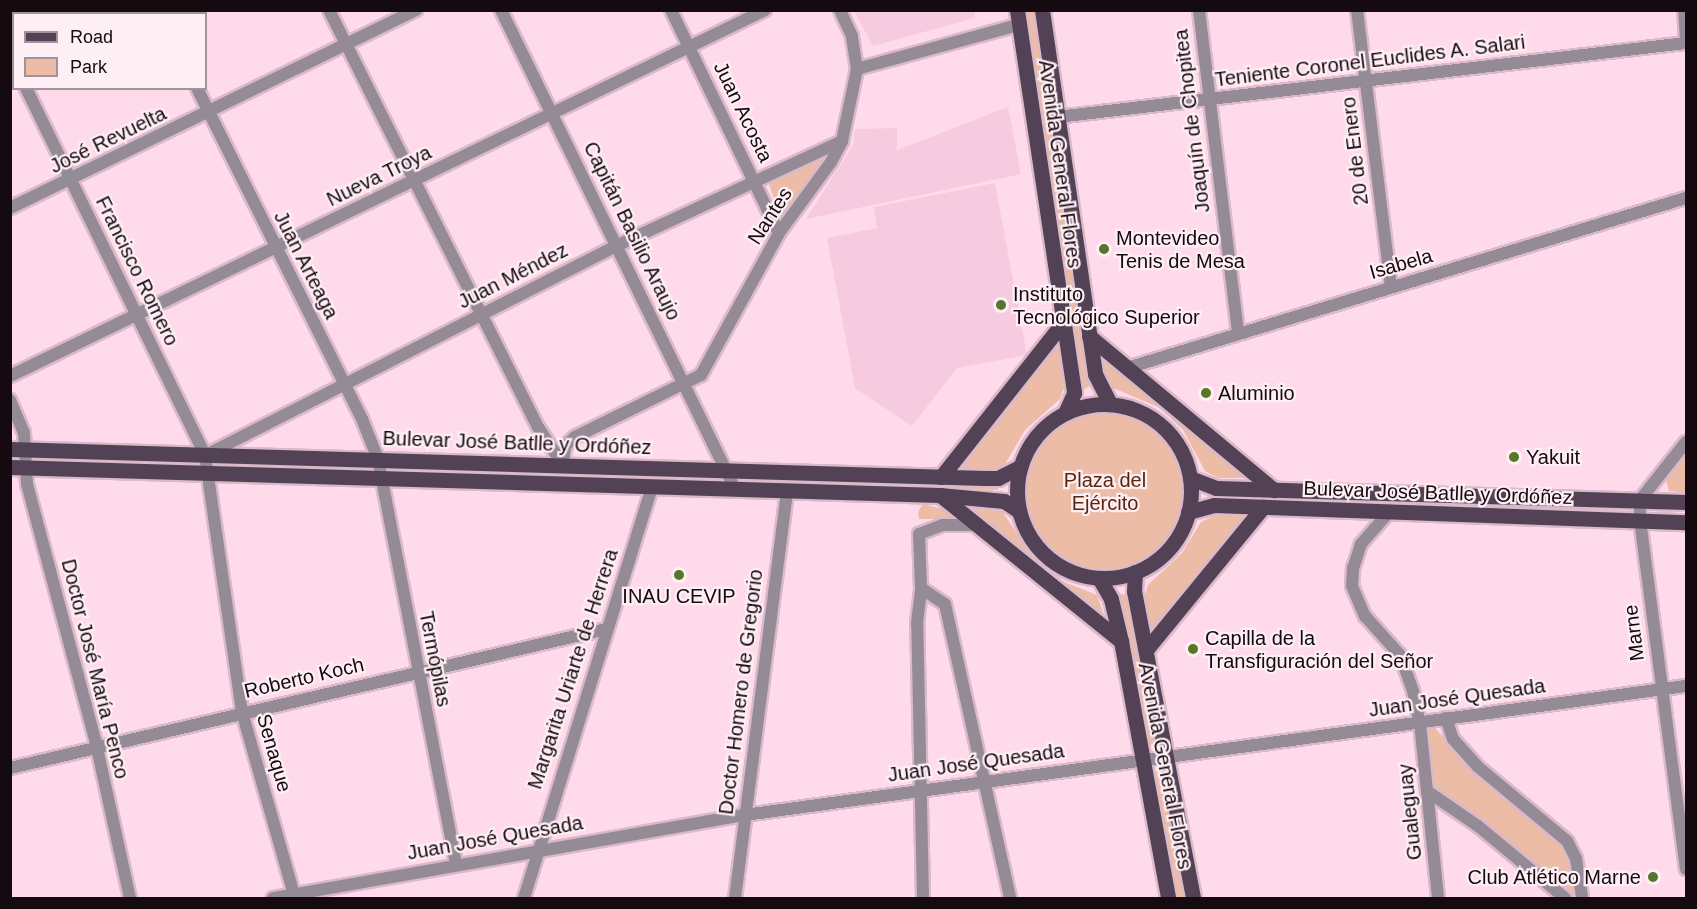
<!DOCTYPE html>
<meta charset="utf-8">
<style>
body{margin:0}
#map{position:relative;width:1697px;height:909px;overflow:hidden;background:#ffdaeb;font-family:Helvetica,sans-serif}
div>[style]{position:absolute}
.built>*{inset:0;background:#f7cbdf}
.green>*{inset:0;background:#edbca6}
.round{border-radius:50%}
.roads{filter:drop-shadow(2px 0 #dab9c8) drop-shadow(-2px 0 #dab9c8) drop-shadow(0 2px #dab9c8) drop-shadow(0 -2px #dab9c8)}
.minor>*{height:12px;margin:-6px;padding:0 6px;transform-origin:6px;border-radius:6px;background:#958b97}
.major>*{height:15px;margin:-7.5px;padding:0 7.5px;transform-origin:7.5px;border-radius:7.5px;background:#534256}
.major>.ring{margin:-7.5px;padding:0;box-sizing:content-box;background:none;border:15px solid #534256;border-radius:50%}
.dots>*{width:16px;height:16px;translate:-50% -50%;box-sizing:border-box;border:3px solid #feeff5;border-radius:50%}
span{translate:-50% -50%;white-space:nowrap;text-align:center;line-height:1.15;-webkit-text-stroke:4.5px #feeff5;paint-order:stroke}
.street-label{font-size:20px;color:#150a0f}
.poi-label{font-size:20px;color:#150a0f}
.left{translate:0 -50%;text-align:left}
.right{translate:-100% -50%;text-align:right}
.park-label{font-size:20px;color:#59260c}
.frame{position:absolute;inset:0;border:12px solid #150a0f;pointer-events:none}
.legend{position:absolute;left:12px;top:12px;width:195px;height:78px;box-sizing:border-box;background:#feeff5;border:2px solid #a19399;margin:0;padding:8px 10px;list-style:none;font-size:18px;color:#150a0f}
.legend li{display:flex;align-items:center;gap:12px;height:30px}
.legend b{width:30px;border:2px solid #a19399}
</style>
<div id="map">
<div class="built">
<i style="clip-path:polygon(854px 11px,975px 11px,975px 18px,873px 46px)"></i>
<i style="clip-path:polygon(1008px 107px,1021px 174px,806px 219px,853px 145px,855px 129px,897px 128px,897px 150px)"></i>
<i style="clip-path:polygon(995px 183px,1027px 355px,957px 368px,912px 426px,855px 388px,827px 238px,877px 228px,874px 207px)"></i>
</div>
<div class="green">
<i style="clip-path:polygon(1024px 11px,1035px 11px,1090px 386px,1084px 389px,1064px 289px)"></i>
<i style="clip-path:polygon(825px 156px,827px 159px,781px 219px,769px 184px)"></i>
<i style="clip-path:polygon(1053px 345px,1059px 349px,1064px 388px,1060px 399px,1025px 430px,1004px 466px,994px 470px,961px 469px,960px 465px)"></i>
<i style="clip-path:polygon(1105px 357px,1248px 478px,1218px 478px,1205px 471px,1183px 430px,1160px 408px,1111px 387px,1102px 364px)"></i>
<i class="round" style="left:1027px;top:413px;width:156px;height:156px"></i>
<i style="clip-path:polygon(1686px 452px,1686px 493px,1669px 491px,1665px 477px)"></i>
<i style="clip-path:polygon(44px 458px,196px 463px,198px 465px,43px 463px)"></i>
<i style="clip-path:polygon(222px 464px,370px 467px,372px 470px,222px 468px)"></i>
<i style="clip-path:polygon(395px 468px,719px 478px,721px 480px,395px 472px)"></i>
<i style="clip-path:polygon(741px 479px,998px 486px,998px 490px,741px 483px)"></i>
<i style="clip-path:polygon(1209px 494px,1379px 500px,1623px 507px,1576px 511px,1206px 499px)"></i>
<i style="clip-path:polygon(923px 504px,951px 511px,957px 519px,919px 519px,918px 512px)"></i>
<i style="clip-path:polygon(967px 508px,1002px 511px,1035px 560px,1062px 581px,1097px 595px,1106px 621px)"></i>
<i style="clip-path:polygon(1215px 515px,1242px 516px,1244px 521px,1151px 633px,1144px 599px,1148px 585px,1182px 553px,1201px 522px)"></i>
<i style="clip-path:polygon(1121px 594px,1127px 595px,1155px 741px,1150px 746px,1146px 744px,1118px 597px)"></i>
<i style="clip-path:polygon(1433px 726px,1482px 778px,1547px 828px,1571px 854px,1574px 895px,1568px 896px,1433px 788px,1427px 730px)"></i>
<i style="clip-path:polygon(1157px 769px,1161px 772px,1185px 898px,1176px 898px,1153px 776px)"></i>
</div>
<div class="roads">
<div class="minor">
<i style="left:159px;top:10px;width:4px;rotate:76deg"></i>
<i style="left:329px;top:10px;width:466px;rotate:63.4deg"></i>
<i style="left:538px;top:427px;width:45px;rotate:56.7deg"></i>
<i style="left:501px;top:10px;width:533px;rotate:63.96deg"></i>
<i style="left:671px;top:10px;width:248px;rotate:64.2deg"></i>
<i style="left:1199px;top:10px;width:325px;rotate:83.1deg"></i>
<i style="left:1357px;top:10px;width:279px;rotate:83deg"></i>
<i style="left:56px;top:14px;width:7px;rotate:-34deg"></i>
<i style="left:10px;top:36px;width:4px;rotate:-14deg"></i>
<i style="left:10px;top:57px;width:7px;rotate:56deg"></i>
<i style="left:857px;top:69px;width:167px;rotate:-15.3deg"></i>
<i style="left:26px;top:88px;width:408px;rotate:64deg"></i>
<i style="left:205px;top:455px;width:260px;rotate:81.8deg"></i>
<i style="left:242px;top:712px;width:193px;rotate:74.1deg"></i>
<i style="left:197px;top:88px;width:370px;rotate:63.5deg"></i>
<i style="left:362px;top:419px;width:43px;rotate:68.2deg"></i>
<i style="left:378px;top:459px;width:413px;rotate:79.1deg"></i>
<i style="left:1057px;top:117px;width:633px;rotate:-6.71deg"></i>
<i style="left:1686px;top:43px;width:33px;rotate:-93deg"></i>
<i style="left:10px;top:208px;width:452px;rotate:-26deg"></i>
<i style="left:1127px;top:368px;width:584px;rotate:-16.92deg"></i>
<i style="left:10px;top:376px;width:839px;rotate:-25.86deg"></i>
<i style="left:10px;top:400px;width:36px;rotate:67deg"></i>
<i style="left:24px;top:433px;width:51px;rotate:86.6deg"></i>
<i style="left:27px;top:484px;width:273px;rotate:75.1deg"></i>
<i style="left:97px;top:748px;width:154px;rotate:77.6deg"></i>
<i style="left:1686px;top:442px;width:74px;rotate:128.4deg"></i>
<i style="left:1640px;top:500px;width:20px;rotate:90deg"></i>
<i style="left:1640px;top:520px;width:352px;rotate:82.5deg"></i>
<i style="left:206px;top:455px;width:460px;rotate:-27deg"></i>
<i style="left:616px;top:246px;width:249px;rotate:-24.9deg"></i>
<i style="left:563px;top:465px;width:19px;rotate:-84deg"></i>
<i style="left:565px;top:446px;width:13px;rotate:-42deg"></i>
<i style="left:575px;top:437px;width:140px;rotate:-26.2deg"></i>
<i style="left:701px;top:375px;width:162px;rotate:-61.2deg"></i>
<i style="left:779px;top:233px;width:88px;rotate:-53.8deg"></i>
<i style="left:831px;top:162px;width:24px;rotate:-62deg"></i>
<i style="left:842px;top:141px;width:74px;rotate:-78.2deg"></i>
<i style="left:857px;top:69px;width:33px;rotate:-99deg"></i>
<i style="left:852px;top:36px;width:29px;rotate:-115deg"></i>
<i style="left:1389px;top:512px;width:43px;rotate:131.2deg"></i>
<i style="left:1361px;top:544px;width:25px;rotate:108deg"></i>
<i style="left:1353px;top:568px;width:18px;rotate:93deg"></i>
<i style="left:1352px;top:586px;width:33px;rotate:67deg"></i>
<i style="left:1365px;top:616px;width:52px;rotate:48.1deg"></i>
<i style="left:1400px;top:655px;width:38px;rotate:70deg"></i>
<i style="left:1413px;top:691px;width:33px;rotate:78deg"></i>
<i style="left:1420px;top:723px;width:176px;rotate:84.1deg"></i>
<i style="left:921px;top:588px;width:29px;rotate:34deg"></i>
<i style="left:945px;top:604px;width:301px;rotate:77.5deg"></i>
<i style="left:1446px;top:718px;width:22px;rotate:72deg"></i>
<i style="left:1453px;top:739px;width:36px;rotate:48deg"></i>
<i style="left:1477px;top:766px;width:117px;rotate:39.8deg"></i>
<i style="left:1567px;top:841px;width:20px;rotate:63deg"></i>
<i style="left:1576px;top:859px;width:39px;rotate:81deg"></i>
<i style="left:10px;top:768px;width:612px;rotate:-13.13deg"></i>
<i style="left:1427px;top:791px;width:62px;rotate:34.5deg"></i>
<i style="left:1478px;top:826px;width:113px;rotate:39.6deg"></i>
<i style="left:273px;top:898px;width:479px;rotate:-10deg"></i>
<i style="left:745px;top:815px;width:950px;rotate:-7.81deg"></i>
<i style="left:524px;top:898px;width:431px;rotate:-72.7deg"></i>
<i style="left:735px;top:898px;width:410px;rotate:-82.7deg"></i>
<i style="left:923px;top:898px;width:275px;rotate:-91.2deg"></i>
<i style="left:917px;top:623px;width:35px;rotate:-83deg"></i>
<i style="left:921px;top:588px;width:54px;rotate:-92.1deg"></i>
<i style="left:919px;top:534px;width:25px;rotate:-21deg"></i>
<i style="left:942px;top:525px;width:32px"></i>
</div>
<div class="major">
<i style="left:1017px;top:10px;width:387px;rotate:81.5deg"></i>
<i style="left:1074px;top:393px;width:22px;rotate:114deg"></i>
<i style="left:1042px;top:10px;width:368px;rotate:81.7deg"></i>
<i style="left:1095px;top:374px;width:34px;rotate:63deg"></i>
<i style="left:1089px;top:336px;width:241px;rotate:39.8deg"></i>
<i class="ring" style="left:1017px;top:404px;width:159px;height:159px"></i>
<i style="left:10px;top:449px;width:975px;rotate:1.7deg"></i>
<i style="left:985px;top:478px;width:13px"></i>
<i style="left:998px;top:478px;width:25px;rotate:-27deg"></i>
<i style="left:10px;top:467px;width:930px;rotate:1.72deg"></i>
<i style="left:940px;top:495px;width:64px;rotate:5.4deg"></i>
<i style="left:1004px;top:501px;width:18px;rotate:34deg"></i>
<i style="left:941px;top:477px;width:195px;rotate:-51.7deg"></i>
<i style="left:1190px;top:478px;width:28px;rotate:21deg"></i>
<i style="left:1216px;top:488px;width:470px;rotate:1.7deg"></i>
<i style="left:940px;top:495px;width:233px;rotate:38.9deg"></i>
<i style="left:1188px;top:512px;width:27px;rotate:-15deg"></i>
<i style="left:1214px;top:505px;width:472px;rotate:2.1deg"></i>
<i style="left:1135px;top:572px;width:19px;rotate:93deg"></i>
<i style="left:1134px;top:591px;width:313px;rotate:79.1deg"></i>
<i style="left:1099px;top:578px;width:24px;rotate:60deg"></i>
<i style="left:1111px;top:599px;width:43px;rotate:76.6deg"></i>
<i style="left:1121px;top:641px;width:261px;rotate:79.6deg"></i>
<i style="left:1146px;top:650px;width:185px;rotate:-50.7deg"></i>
</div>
</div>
<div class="dots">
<i style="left:1104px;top:249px;background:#58762b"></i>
<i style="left:1001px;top:305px;background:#58762b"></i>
<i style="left:1206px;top:393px;background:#58762b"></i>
<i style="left:1514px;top:457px;background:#58762b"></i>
<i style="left:679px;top:575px;background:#58762b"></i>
<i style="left:1193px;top:649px;background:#58762b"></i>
<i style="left:1653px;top:877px;background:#58762b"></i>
</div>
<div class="street-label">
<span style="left:1370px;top:61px;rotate:-7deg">Teniente Coronel Euclides A. Salari</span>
<span style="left:743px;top:112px;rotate:64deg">Juan Acosta</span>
<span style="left:1192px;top:121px;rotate:-97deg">Joaquín de Chopitea</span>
<span style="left:108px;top:140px;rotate:-26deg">José Revuelta</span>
<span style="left:1355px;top:151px;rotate:-97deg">20 de Enero</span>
<span style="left:1060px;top:164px;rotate:82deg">Avenida General Flores</span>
<span style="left:379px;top:176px;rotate:-26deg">Nueva Troya</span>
<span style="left:770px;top:216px;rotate:-57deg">Nantes</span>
<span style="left:632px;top:231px;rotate:64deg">Capitán Basilio Araujo</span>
<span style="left:1401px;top:264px;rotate:-16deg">Isabela</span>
<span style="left:306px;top:265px;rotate:63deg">Juan Arteaga</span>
<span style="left:137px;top:271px;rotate:64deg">Francisco Romero</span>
<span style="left:513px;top:276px;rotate:-27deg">Juan Méndez</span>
<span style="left:517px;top:443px;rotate:2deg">Bulevar José Batlle y Ordóñez</span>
<span style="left:1438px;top:493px;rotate:2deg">Bulevar José Batlle y Ordóñez</span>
<span style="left:1634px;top:633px;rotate:-97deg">Marne</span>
<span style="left:435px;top:659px;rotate:79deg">Termópilas</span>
<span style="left:95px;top:669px;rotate:76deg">Doctor José María Penco</span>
<span style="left:573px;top:669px;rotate:-72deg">Margarita Uriarte de Herrera</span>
<span style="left:304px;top:678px;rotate:-13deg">Roberto Koch</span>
<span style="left:741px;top:692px;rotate:-83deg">Doctor Homero de Gregorio</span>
<span style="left:1457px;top:698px;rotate:-8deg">Juan José Quesada</span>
<span style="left:274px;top:753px;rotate:74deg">Senaque</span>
<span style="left:976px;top:763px;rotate:-8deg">Juan José Quesada</span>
<span style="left:1165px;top:766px;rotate:79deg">Avenida General Flores</span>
<span style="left:1410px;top:812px;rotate:-96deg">Gualeguay</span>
<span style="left:495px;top:838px;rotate:-10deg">Juan José Quesada</span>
</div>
<div class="poi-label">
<span class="left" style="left:1116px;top:250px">Montevideo<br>Tenis de Mesa</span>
<span class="left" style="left:1013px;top:306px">Instituto<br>Tecnológico Superior</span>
<span class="left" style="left:1218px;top:393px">Aluminio</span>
<span class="left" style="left:1526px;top:457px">Yakuit</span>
<span style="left:679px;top:596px">INAU CEVIP</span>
<span class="left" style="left:1205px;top:650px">Capilla de la<br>Transfiguración del Señor</span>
<span class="right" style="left:1641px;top:877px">Club Atlético Marne</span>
</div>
<div class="park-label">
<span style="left:1105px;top:492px">Plaza del<br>Ejército</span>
</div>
<div class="frame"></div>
<ul class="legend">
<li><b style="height:8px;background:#534256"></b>Road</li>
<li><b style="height:16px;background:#edbca6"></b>Park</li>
</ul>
</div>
